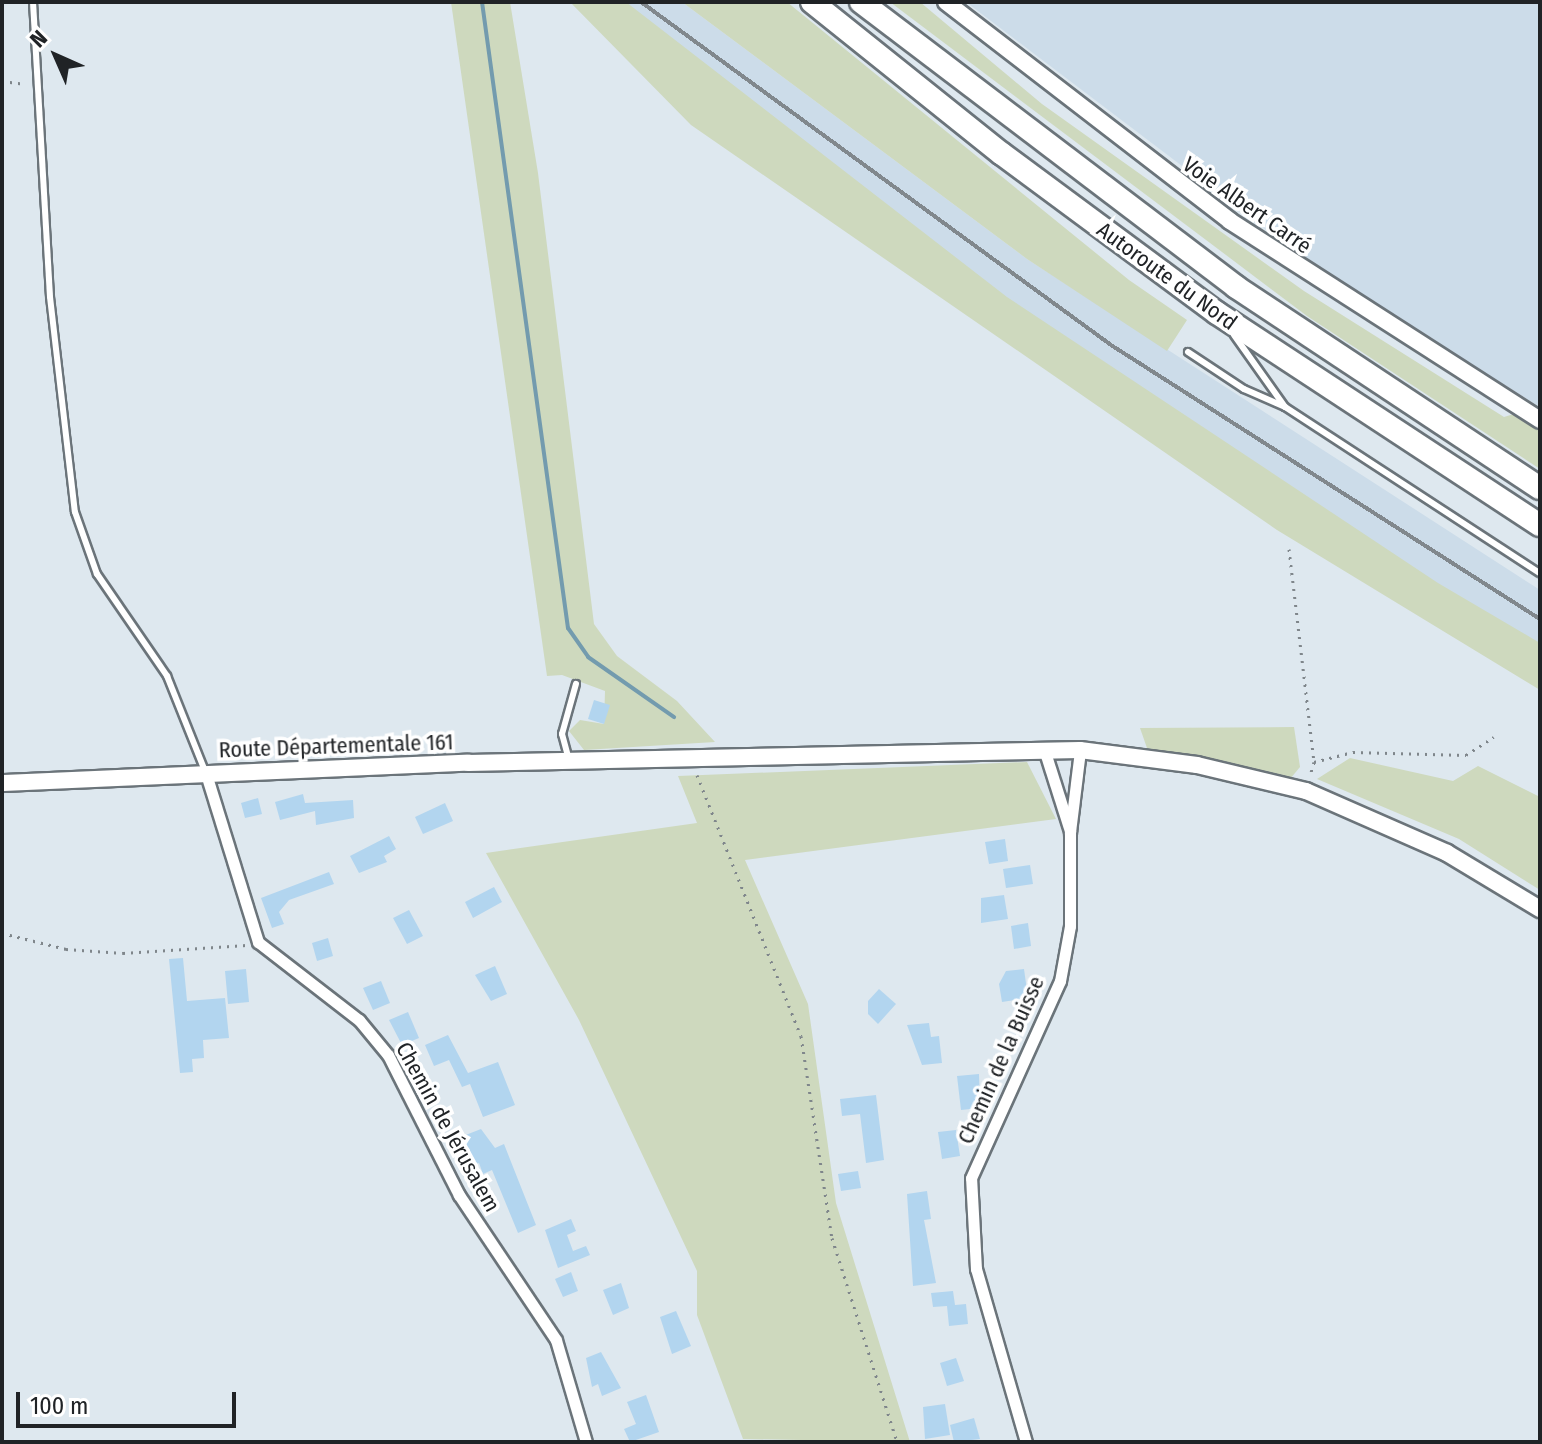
<!DOCTYPE html>
<meta charset="utf-8">
<style>
body{margin:0}
#map{position:relative;width:1542px;height:1444px;overflow:hidden;background:#dee8ef;font-family:"Fira Sans Condensed",sans-serif}
div>[style]{position:absolute}
.built>*{inset:0;background:#ccdce9}
.green>*{inset:0;background:#ced9be}
.stream>*{height:4px;margin:-2px;padding:0 2px;transform-origin:2px;border-radius:2px;background:#739bae}
.building>*{inset:0;background:#b2d5ef}
.path>*{height:3px;margin-top:-1.5px;transform-origin:0;background:repeating-linear-gradient(90deg,#7f868b 0 2px,transparent 0 8px)}
.roads{filter:drop-shadow(2px 0 #6b747a) drop-shadow(-2px 0 #6b747a) drop-shadow(0 2px #6b747a) drop-shadow(0 -2px #6b747a)}
.lane>*{height:6px;margin:-3px;padding:0 3px;transform-origin:3px;border-radius:3px;background:#fff}
.street>*{height:11px;margin:-5.5px;padding:0 5.5px;transform-origin:5.5px;border-radius:5.5px;background:#fff}
.secondary>*{height:16px;margin:-8px;padding:0 8px;transform-origin:8px;border-radius:8px;background:#fff}
.highway>*{height:22px;margin:-11px;padding:0 11px;transform-origin:11px;border-radius:11px;background:#fff}
.rail>*{height:4px;margin:-2px;padding:0 2px;transform-origin:2px;border-radius:2px;background:#81888d}
span{translate:-50% -50%;white-space:nowrap;text-align:center;line-height:1.15;-webkit-text-stroke:7px #fff;paint-order:stroke}
.street-label{font-size:22px;color:#202326}
.frame{position:absolute;inset:0;border:4px solid #202326;pointer-events:none}
.north{position:absolute;left:16px;top:16px;width:80px;height:80px;-webkit-text-stroke:6px #fff;paint-order:stroke;rotate:315deg;font-size:22px;font-weight:700;line-height:32px;text-align:center;color:#202326}
.north::after{content:'';display:block;margin:auto;width:28px;height:36px;background:#202326;clip-path:polygon(50% 0,100% 100%,50% 72%,0 100%)}
.scale{position:absolute;left:16px;top:1392px;width:220px;height:36px;box-sizing:border-box;border:4px solid #202326;border-top:0;padding-left:10px;font-size:24px;line-height:28px;white-space:nowrap;color:#202326;-webkit-text-stroke:6px #fff;paint-order:stroke}
</style>
<div id="map">
<div class="built">
<i style="clip-path:polygon(590px 2px,682px 2px,1027px 259px,1540px 590px,1540px 659px,1305px 514px)"></i>
<i style="clip-path:polygon(966px 2px,1540px 2px,1540px 407px,1314px 266px)"></i>
</div>
<div class="green">
<i style="clip-path:polygon(451px 2px,510px 2px,538px 173px,594px 624px,617px 656px,677px 701px,715px 742px,584px 750px,569px 731px,580px 720px,604px 724px,605px 691px,562px 675px,547px 676px)"></i>
<i style="clip-path:polygon(570px 2px,626px 2px,1007px 297px,1438px 583px,1540px 643px,1540px 690px,1277px 530px,691px 125px)"></i>
<i style="clip-path:polygon(682px 2px,787px 2px,1129px 280px,1187px 320px,1167px 351px,1027px 259px)"></i>
<i style="clip-path:polygon(890px 2px,920px 2px,1042px 104px,1304px 291px,1504px 417px,1517px 413px,1540px 428px,1540px 469px,1307px 316px)"></i>
<i style="clip-path:polygon(1294px 727px,1300px 767px,1290px 779px,1147px 748px,1140px 728px)"></i>
<i style="clip-path:polygon(1350px 758px,1453px 781px,1478px 766px,1540px 797px,1540px 890px,1459px 839px,1317px 779px)"></i>
<i style="clip-path:polygon(1027px 762px,1056px 819px,745px 860px,808px 1004px,836px 1203px,910px 1442px,743px 1439px,697px 1315px,697px 1271px,579px 1020px,486px 853px,697px 823px,678px 776px)"></i>
</div>
<div class="stream">
<i style="left:482px;top:2px;width:632px;rotate:82.18deg"></i>
<i style="left:568px;top:628px;width:35px;rotate:55deg"></i>
<i style="left:588px;top:657px;width:105px;rotate:34.9deg"></i>
</div>
<div class="building">
<i style="clip-path:polygon(594px 700px,610px 705px,604px 724px,588px 719px)"></i>
<i style="clip-path:polygon(303px 794px,305px 803px,353px 800px,354px 818px,316px 825px,315px 811px,280px 820px,275px 802px)"></i>
<i style="clip-path:polygon(258px 798px,262px 814px,245px 818px,241px 803px)"></i>
<i style="clip-path:polygon(445px 803px,453px 821px,423px 834px,415px 817px)"></i>
<i style="clip-path:polygon(389px 836px,396px 849px,384px 856px,387px 862px,359px 873px,350px 856px)"></i>
<i style="clip-path:polygon(1005px 839px,1008px 861px,989px 864px,985px 842px)"></i>
<i style="clip-path:polygon(1030px 865px,1033px 884px,1006px 888px,1003px 869px)"></i>
<i style="clip-path:polygon(329px 872px,334px 884px,289px 900px,279px 912px,284px 924px,272px 928px,261px 898px)"></i>
<i style="clip-path:polygon(494px 887px,502px 902px,473px 918px,465px 902px)"></i>
<i style="clip-path:polygon(1004px 895px,1008px 919px,981px 923px,981px 898px)"></i>
<i style="clip-path:polygon(409px 910px,423px 936px,407px 944px,393px 918px)"></i>
<i style="clip-path:polygon(1028px 923px,1031px 946px,1014px 949px,1011px 926px)"></i>
<i style="clip-path:polygon(328px 938px,333px 956px,317px 961px,312px 943px)"></i>
<i style="clip-path:polygon(183px 958px,187px 1001px,225px 998px,229px 1038px,203px 1040px,204px 1058px,192px 1059px,193px 1072px,180px 1073px,169px 959px)"></i>
<i style="clip-path:polygon(495px 966px,507px 994px,491px 1001px,475px 975px)"></i>
<i style="clip-path:polygon(246px 969px,249px 1002px,228px 1004px,225px 971px)"></i>
<i style="clip-path:polygon(1024px 969px,1028px 998px,1002px 1002px,999px 984px,1006px 971px)"></i>
<i style="clip-path:polygon(381px 981px,390px 1003px,373px 1010px,363px 988px)"></i>
<i style="clip-path:polygon(879px 989px,896px 1004px,878px 1024px,868px 1014px,868px 1001px)"></i>
<i style="clip-path:polygon(408px 1012px,419px 1038px,402px 1045px,389px 1020px)"></i>
<i style="clip-path:polygon(929px 1023px,931px 1037px,939px 1036px,942px 1063px,922px 1065px,907px 1025px)"></i>
<i style="clip-path:polygon(448px 1035px,468px 1073px,498px 1062px,515px 1105px,483px 1117px,470px 1084px,462px 1087px,449px 1060px,434px 1066px,425px 1045px)"></i>
<i style="clip-path:polygon(979px 1074px,980px 1108px,961px 1110px,957px 1076px)"></i>
<i style="clip-path:polygon(876px 1095px,884px 1160px,866px 1163px,860px 1114px,842px 1116px,840px 1099px)"></i>
<i style="clip-path:polygon(481px 1129px,495px 1148px,504px 1144px,536px 1225px,518px 1233px,492px 1170px,483px 1174px,479px 1163px,470px 1167px,458px 1138px)"></i>
<i style="clip-path:polygon(956px 1130px,960px 1156px,942px 1159px,938px 1132px)"></i>
<i style="clip-path:polygon(858px 1171px,861px 1188px,841px 1191px,838px 1174px)"></i>
<i style="clip-path:polygon(927px 1191px,931px 1219px,924px 1220px,936px 1283px,913px 1286px,907px 1194px)"></i>
<i style="clip-path:polygon(571px 1219px,576px 1231px,567px 1235px,573px 1251px,586px 1246px,590px 1255px,558px 1268px,545px 1230px)"></i>
<i style="clip-path:polygon(571px 1272px,578px 1291px,563px 1297px,555px 1279px)"></i>
<i style="clip-path:polygon(621px 1283px,629px 1308px,613px 1315px,603px 1290px)"></i>
<i style="clip-path:polygon(953px 1291px,955px 1305px,966px 1304px,968px 1324px,949px 1326px,947px 1306px,933px 1307px,931px 1293px)"></i>
<i style="clip-path:polygon(676px 1311px,691px 1346px,672px 1354px,660px 1317px)"></i>
<i style="clip-path:polygon(601px 1352px,621px 1388px,602px 1396px,598px 1384px,592px 1387px,586px 1358px)"></i>
<i style="clip-path:polygon(956px 1358px,964px 1381px,947px 1386px,940px 1363px)"></i>
<i style="clip-path:polygon(646px 1395px,659px 1432px,630px 1442px,624px 1429px,636px 1424px,627px 1402px)"></i>
<i style="clip-path:polygon(945px 1404px,950px 1435px,925px 1439px,923px 1407px)"></i>
<i style="clip-path:polygon(974px 1418px,980px 1439px,954px 1442px,950px 1425px)"></i>
</div>
<div class="path">
<i style="left:2px;top:81px;width:24px;rotate:7deg"></i>
<i style="left:1289px;top:549px;width:214px;rotate:83.3deg"></i>
<i style="left:1314px;top:762px;width:15px;rotate:106deg"></i>
<i style="left:1314px;top:762px;width:40px;rotate:-14.4deg"></i>
<i style="left:1353px;top:752px;width:113px;rotate:1.5deg"></i>
<i style="left:1466px;top:755px;width:33px;rotate:-33deg"></i>
<i style="left:697px;top:775px;width:281px;rotate:68.3deg"></i>
<i style="left:801px;top:1036px;width:204px;rotate:81.3deg"></i>
<i style="left:832px;top:1238px;width:214px;rotate:72.3deg"></i>
<i style="left:2px;top:933px;width:66px;rotate:14deg"></i>
<i style="left:66px;top:949px;width:57px;rotate:4deg"></i>
<i style="left:123px;top:953px;width:124px;rotate:-3.7deg"></i>
</div>
<div class="roads">
<div class="lane">
<i style="left:33px;top:2px;width:295px;rotate:86.7deg"></i>
<i style="left:50px;top:297px;width:216px;rotate:83.4deg"></i>
<i style="left:75px;top:512px;width:66px;rotate:70.5deg"></i>
<i style="left:97px;top:574px;width:124px;rotate:55.5deg"></i>
<i style="left:167px;top:676px;width:102px;rotate:68.2deg"></i>
<i style="left:1234px;top:335px;width:88px;rotate:54.7deg"></i>
<i style="left:1188px;top:352px;width:67px;rotate:33.5deg"></i>
<i style="left:1244px;top:389px;width:45px;rotate:23.7deg"></i>
<i style="left:1285px;top:407px;width:304px;rotate:33.1deg"></i>
<i style="left:569px;top:760px;width:27px;rotate:-105deg"></i>
<i style="left:562px;top:734px;width:52px;rotate:-74.4deg"></i>
</div>
<div class="street">
<i style="left:1044px;top:749px;width:86px;rotate:72.4deg"></i>
<i style="left:206px;top:774px;width:176px;rotate:72.8deg"></i>
<i style="left:258px;top:942px;width:128px;rotate:37.7deg"></i>
<i style="left:359px;top:1020px;width:45px;rotate:50.4deg"></i>
<i style="left:388px;top:1055px;width:157px;rotate:63.1deg"></i>
<i style="left:459px;top:1195px;width:174px;rotate:56.2deg"></i>
<i style="left:556px;top:1340px;width:106px;rotate:73.6deg"></i>
<i style="left:1026px;top:1442px;width:180px;rotate:-106.1deg"></i>
<i style="left:976px;top:1269px;width:91px;rotate:-93.1deg"></i>
<i style="left:971px;top:1178px;width:216px;rotate:-65.7deg"></i>
<i style="left:1060px;top:981px;width:56px;rotate:-79.7deg"></i>
<i style="left:1070px;top:926px;width:94px;rotate:-90deg"></i>
<i style="left:1070px;top:832px;width:83px;rotate:-83deg"></i>
</div>
<div class="secondary">
<i style="left:946px;top:2px;width:359px;rotate:37.6deg"></i>
<i style="left:1230px;top:221px;width:368px;rotate:32.7deg"></i>
<i style="left:2px;top:783px;width:466px;rotate:-2.5deg"></i>
<i style="left:468px;top:763px;width:612px;rotate:-1.22deg"></i>
<i style="left:1080px;top:750px;width:118px;rotate:7.3deg"></i>
<i style="left:1197px;top:765px;width:112px;rotate:13.4deg"></i>
<i style="left:1306px;top:791px;width:154px;rotate:23.7deg"></i>
<i style="left:1447px;top:853px;width:109px;rotate:31.1deg"></i>
</div>
<div class="highway">
<i style="left:812px;top:2px;width:243px;rotate:38.7deg"></i>
<i style="left:1002px;top:154px;width:267px;rotate:36.5deg"></i>
<i style="left:1217px;top:313px;width:386px;rotate:33.3deg"></i>
<i style="left:861px;top:2px;width:471px;rotate:37.2deg"></i>
<i style="left:1236px;top:287px;width:364px;rotate:33.5deg"></i>
</div>
</div>
<div class="rail">
<i style="left:641px;top:2px;width:582px;rotate:36.12deg"></i>
<i style="left:1111px;top:345px;width:509px;rotate:32.57deg"></i>
</div>
<div class="street-label">
<span style="left:1247px;top:205px;rotate:35deg">Voie Albert Carré</span>
<span style="left:1167px;top:276px;rotate:36deg">Autoroute du Nord</span>
<span style="left:336px;top:746px;rotate:-2deg">Route Départementale 161</span>
<span style="left:1001px;top:1060px;rotate:-66deg">Chemin de la Buisse</span>
<span style="left:448px;top:1127px;rotate:61deg">Chemin de Jérusalem</span>
</div>
<div class="frame"></div>
<div class="north">N</div>
<div class="scale">100 m</div>
</div>
